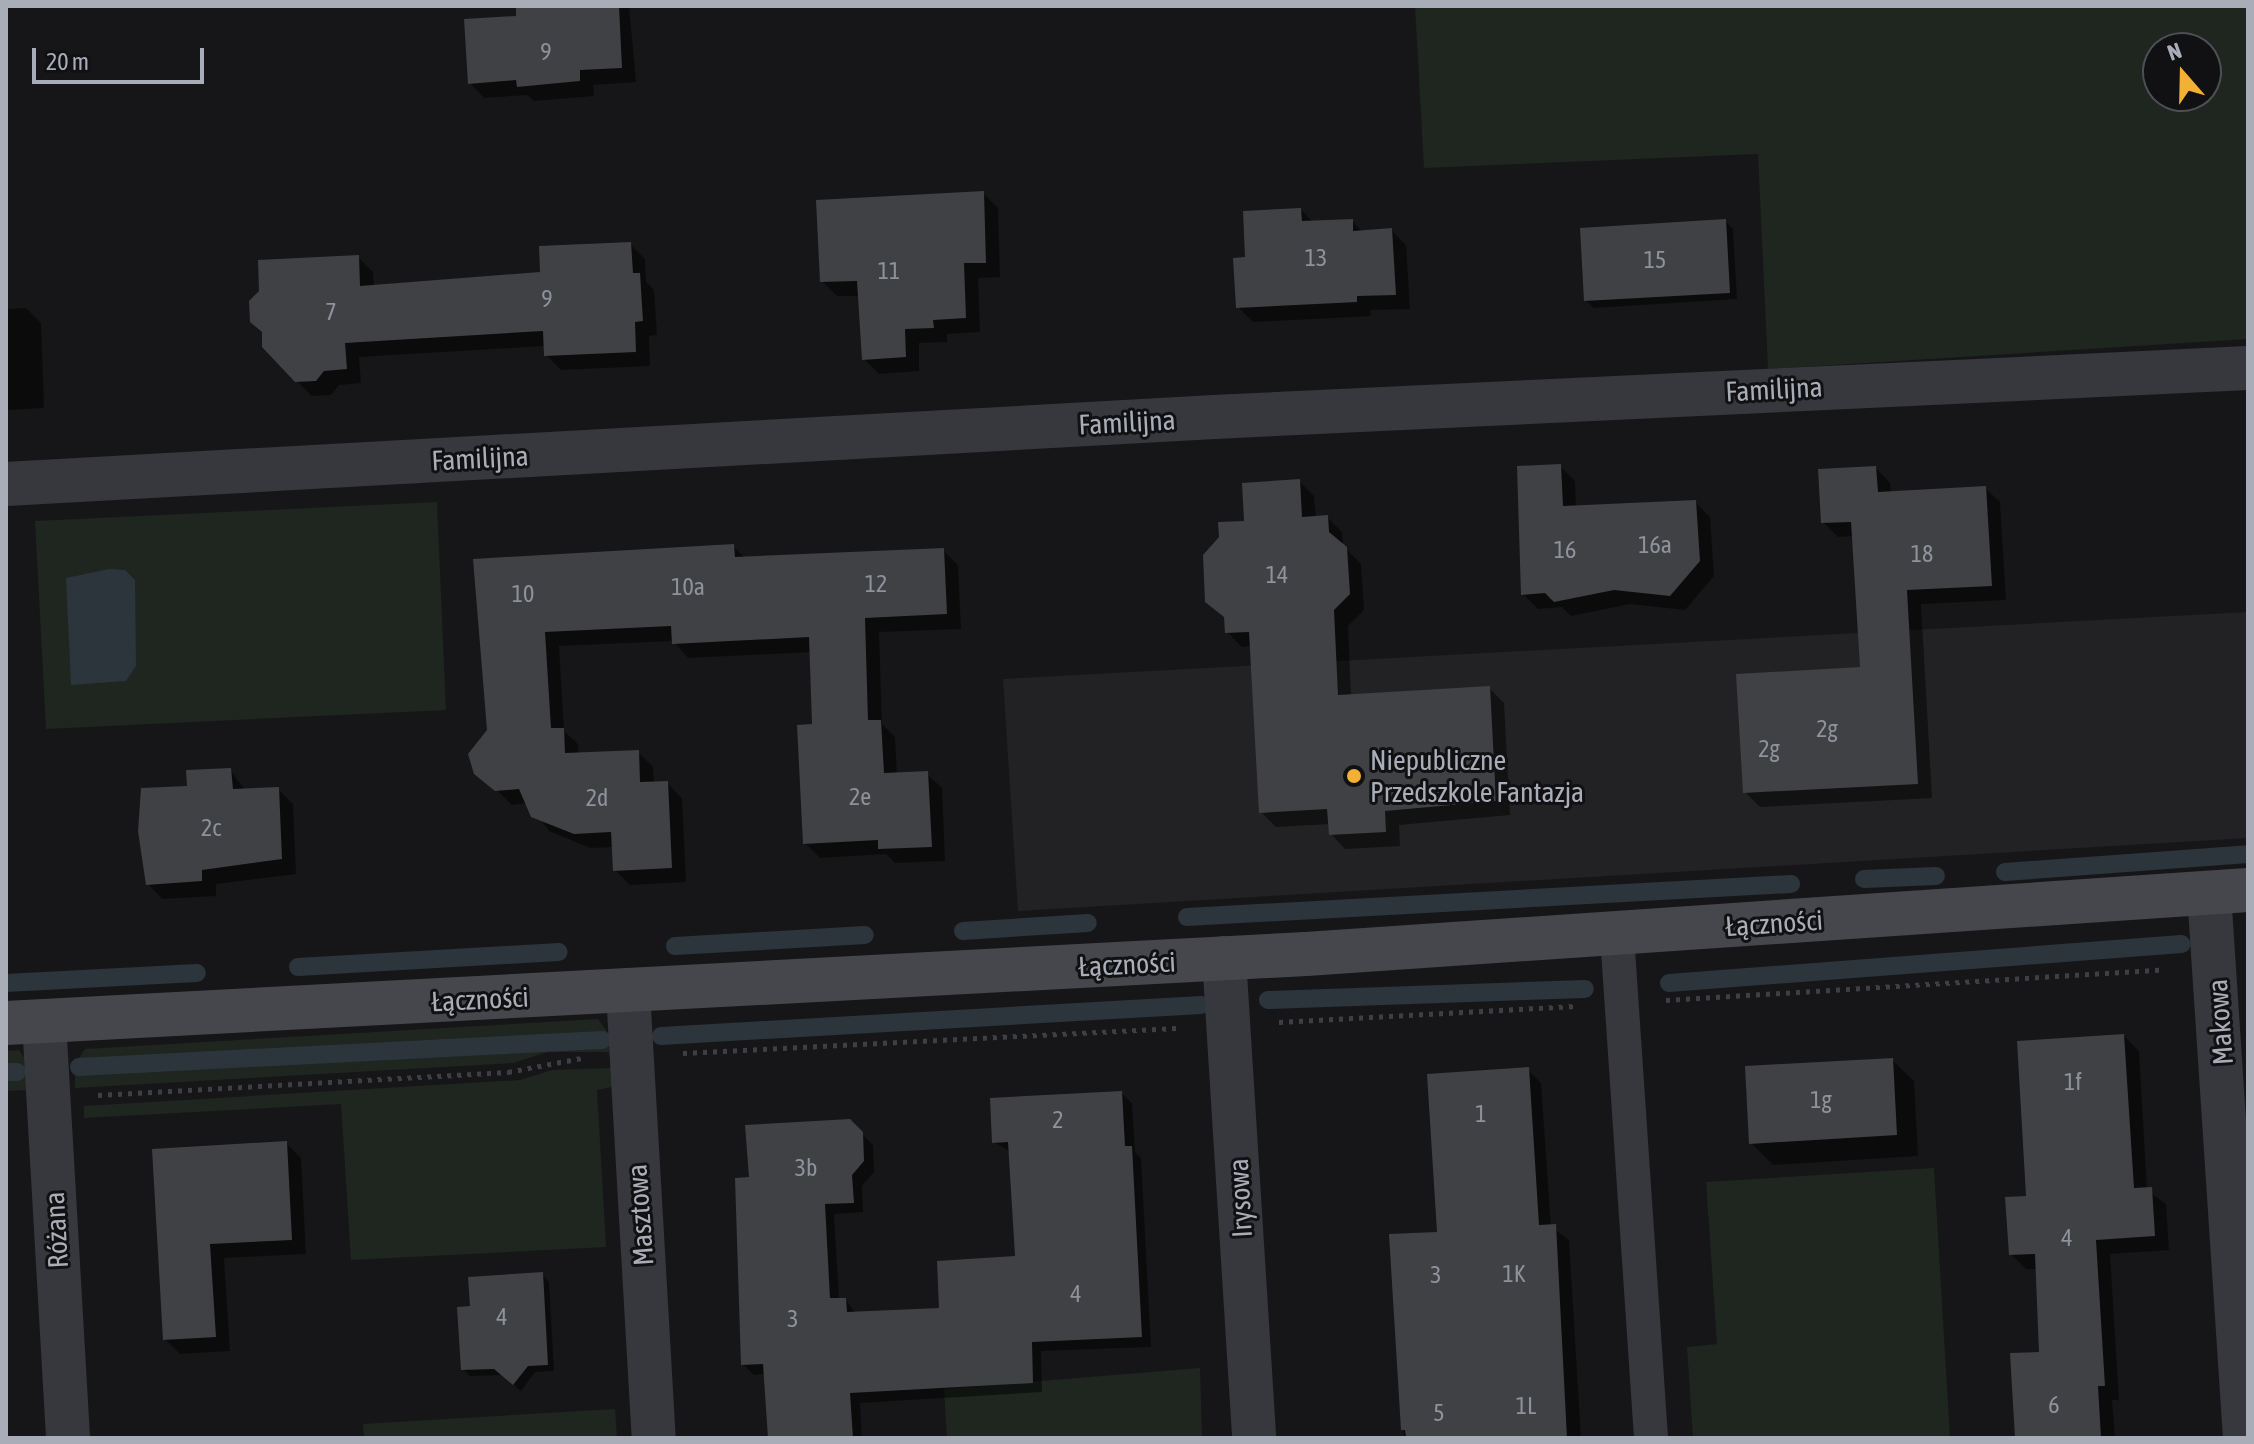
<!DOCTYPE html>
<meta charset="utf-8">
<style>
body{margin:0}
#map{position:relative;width:2254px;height:1444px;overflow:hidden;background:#161618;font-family:"Asap Condensed",sans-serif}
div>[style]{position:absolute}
.built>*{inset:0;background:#222225}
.green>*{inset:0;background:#1e261f}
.water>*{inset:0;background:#2c353c}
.shadow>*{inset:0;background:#0007}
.stream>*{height:18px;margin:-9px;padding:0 9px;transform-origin:9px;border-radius:9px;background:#2c353c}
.building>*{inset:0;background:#404145}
.path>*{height:5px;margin-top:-2.5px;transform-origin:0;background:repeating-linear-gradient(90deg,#3d3f44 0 4px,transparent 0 10px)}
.lane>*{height:34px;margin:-17px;padding:0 17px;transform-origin:17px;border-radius:17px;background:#37383d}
.street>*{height:44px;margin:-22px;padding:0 22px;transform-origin:22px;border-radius:22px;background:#37383d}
.secondary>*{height:44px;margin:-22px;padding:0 22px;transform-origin:22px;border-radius:22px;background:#45474d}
.dots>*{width:22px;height:22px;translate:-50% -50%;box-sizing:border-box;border:4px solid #111113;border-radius:50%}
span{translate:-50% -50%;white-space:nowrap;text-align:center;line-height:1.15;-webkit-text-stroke:6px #111113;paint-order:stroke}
.number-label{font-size:24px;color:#8e929b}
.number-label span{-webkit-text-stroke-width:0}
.street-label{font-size:28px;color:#a8adb8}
.poi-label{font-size:28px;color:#a8adb8}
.left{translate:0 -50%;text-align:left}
.frame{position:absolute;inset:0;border:8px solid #a8adb8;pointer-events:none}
.north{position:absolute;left:2142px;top:32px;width:80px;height:80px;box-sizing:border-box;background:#111113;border:2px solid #4d4f55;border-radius:50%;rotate:340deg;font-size:22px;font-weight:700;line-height:32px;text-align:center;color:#a8adb8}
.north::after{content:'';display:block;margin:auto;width:28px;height:36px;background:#f2b134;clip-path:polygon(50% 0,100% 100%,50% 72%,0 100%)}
.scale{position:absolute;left:32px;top:48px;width:172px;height:36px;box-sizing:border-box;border:4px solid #a8adb8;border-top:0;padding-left:10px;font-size:24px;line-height:28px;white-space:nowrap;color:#a8adb8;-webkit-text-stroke:6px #111113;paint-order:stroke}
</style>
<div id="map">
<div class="built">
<i style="clip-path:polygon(2248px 612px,2248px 838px,1018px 911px,1003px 679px)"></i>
</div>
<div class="green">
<i style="clip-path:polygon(evenodd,1415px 6px,2248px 6px,2248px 339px,1768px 369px,1758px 154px,1424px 168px,1415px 6px,2158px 48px,2206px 48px,2206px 96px,2158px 96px,2158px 48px)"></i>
<i style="clip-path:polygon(437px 502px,446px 710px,46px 729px,35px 521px)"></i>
<i style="clip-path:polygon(598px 1019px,608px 1033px,609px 1052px,548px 1052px,513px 1063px,75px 1088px,75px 1064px,85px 1049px)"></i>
<i style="clip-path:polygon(19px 1050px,27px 1062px,29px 1090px,6px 1091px,6px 1051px)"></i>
<i style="clip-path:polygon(611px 1068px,612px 1087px,597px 1090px,606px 1247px,351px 1260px,341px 1104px,84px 1118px,84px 1106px,520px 1080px,552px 1070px)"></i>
<i style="clip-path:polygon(1934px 1168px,1950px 1438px,1693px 1438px,1687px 1347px,1717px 1344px,1706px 1182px)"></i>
<i style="clip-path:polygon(1200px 1368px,1202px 1438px,947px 1438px,944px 1389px)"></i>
<i style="clip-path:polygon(615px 1409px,617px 1438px,364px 1438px,363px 1424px)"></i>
</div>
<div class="water">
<i style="clip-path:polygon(109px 569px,125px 570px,135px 580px,136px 666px,126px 681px,71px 685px,66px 578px)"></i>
</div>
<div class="shadow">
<i style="clip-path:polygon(559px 6px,629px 6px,636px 82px,593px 85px,594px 96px,534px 101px,527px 95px,484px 98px,470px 83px)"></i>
<i style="clip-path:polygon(983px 193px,998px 208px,1000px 277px,978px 278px,980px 332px,947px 334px,947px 342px,919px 343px,919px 371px,879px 374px,864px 359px,860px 296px,837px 296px,822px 281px)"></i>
<i style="clip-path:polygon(1301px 210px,1313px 222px,1352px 221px,1363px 232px,1392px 231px,1406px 245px,1410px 309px,1370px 310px,1371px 316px,1253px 322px,1238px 307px,1247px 259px)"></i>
<i style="clip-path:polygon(1725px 221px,1733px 229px,1737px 299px,1594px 308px,1586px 301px)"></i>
<i style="clip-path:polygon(630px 244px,645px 259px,646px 282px,654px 290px,657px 335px,649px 336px,650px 366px,561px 370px,546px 355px,545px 346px,359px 357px,361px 383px,339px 385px,331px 395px,312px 396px,296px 380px,358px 257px,373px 272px,374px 287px,542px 274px)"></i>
<i style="clip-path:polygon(26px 308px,41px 323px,44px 408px,6px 410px,6px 309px)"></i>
<i style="clip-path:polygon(1560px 466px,1575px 481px,1576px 507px,1695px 502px,1710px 517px,1714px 576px,1685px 610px,1630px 604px,1571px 616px,1562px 607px,1538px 609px,1523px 594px)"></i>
<i style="clip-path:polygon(1876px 468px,1890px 483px,1891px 494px,1985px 488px,2000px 502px,2006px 600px,1921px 604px,1932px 798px,1760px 807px,1745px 792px,1862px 669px,1854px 536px,1838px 537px,1823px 522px)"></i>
<i style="clip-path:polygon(1299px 481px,1314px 496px,1316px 518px,1327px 517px,1342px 532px,1343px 546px,1361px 564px,1364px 610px,1348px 626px,1351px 696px,1489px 688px,1504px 703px,1510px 815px,1399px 825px,1400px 846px,1345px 849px,1331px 834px,1330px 824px,1276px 827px,1261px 812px,1252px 646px,1242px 647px,1227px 632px,1246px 522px)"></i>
<i style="clip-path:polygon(733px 546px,745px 558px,943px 550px,958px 565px,961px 629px,879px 632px,882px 724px,895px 737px,897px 775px,927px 774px,942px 788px,945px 861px,895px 863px,886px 854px,820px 858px,805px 843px,814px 726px,811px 652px,688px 658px,673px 641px,559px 646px,564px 731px,578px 744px,579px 755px,638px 752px,653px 767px,654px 784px,667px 783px,682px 798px,686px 882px,630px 885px,615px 870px,614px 847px,590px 848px,549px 831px,528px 803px,512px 805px,473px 766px,489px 731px,475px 560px)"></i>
<i style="clip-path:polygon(230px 770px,246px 791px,278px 789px,293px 804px,296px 874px,216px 884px,216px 896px,162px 899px,148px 884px,190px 788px)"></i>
<i style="clip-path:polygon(2124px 1036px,2139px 1051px,2147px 1190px,2166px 1204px,2169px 1250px,2110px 1254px,2119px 1400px,2112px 1400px,2115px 1438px,2017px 1438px,2041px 1354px,2037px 1269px,2026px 1269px,2011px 1254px,2028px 1197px)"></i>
<i style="clip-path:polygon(1892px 1060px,1914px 1081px,1918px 1156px,1773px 1165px,1751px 1143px)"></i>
<i style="clip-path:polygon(1528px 1070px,1541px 1083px,1551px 1227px,1569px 1240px,1581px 1438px,1404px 1438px,1391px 1236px,1439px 1233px)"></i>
<i style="clip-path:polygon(1121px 1093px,1132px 1103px,1135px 1152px,1141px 1158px,1151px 1347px,1041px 1351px,1042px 1392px,860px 1403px,862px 1438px,772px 1438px,766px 1374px,754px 1375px,743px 1364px,751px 1178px,849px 1121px,873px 1145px,874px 1172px,862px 1186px,863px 1212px,834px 1214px,839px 1300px,846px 1300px,856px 1314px,941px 1309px,1017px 1258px,1011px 1152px,994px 1142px)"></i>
<i style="clip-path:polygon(286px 1143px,301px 1158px,306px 1254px,224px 1258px,230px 1351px,180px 1354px,165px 1339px,155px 1151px)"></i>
<i style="clip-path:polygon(542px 1274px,549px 1282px,554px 1371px,535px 1372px,521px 1391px,503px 1375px,470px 1376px,463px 1369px,473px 1308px)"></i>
</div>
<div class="stream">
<i style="left:2005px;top:872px;width:244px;rotate:-4.2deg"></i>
<i style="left:1864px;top:879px;width:72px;rotate:-2.4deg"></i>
<i style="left:1187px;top:917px;width:605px;rotate:-3.13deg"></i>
<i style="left:963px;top:931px;width:125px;rotate:-3.7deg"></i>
<i style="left:675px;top:946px;width:190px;rotate:-3.3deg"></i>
<i style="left:298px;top:967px;width:261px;rotate:-3.3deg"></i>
<i style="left:6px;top:983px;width:191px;rotate:-3deg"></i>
<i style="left:1669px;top:983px;width:514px;rotate:-4.35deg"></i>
<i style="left:1268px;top:1000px;width:317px;rotate:-2deg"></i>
<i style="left:661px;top:1036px;width:541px;rotate:-3.29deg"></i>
<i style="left:79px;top:1067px;width:524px;rotate:-2.96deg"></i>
<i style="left:6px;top:1072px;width:11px"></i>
</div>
<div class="building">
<i style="clip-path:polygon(516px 6px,619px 6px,622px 68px,580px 70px,580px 81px,517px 87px,516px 80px,468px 84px,464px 19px,516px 16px)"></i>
<i style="clip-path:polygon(984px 191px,986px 263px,964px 263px,966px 318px,933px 320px,934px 328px,905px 329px,906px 357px,862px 360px,857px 281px,820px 282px,816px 200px)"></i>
<i style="clip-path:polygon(1301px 208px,1302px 221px,1353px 219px,1353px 231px,1392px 228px,1396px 295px,1357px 296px,1357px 302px,1236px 308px,1233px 258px,1245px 257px,1243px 211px)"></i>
<i style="clip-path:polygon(1726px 219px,1730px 293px,1584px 301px,1580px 228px)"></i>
<i style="clip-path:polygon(631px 242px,633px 273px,640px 273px,643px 321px,635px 322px,636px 352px,544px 356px,543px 331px,345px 343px,347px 369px,324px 371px,316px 381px,295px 382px,262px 347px,262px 332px,250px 322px,249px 301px,259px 291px,258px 260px,359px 255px,360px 286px,540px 272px,539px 246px)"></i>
<i style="clip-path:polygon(1561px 464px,1563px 506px,1696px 500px,1700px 561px,1670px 596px,1614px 590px,1554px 602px,1545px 593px,1521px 595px,1517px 466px)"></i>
<i style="clip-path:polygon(1876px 466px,1878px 492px,1986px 486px,1992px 586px,1907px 590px,1918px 784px,1743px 793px,1736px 674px,1860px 667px,1851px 522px,1821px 523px,1818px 469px)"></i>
<i style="clip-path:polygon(1300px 479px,1302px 517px,1328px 515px,1329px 532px,1347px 547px,1350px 594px,1334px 610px,1338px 695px,1490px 686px,1496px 801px,1385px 811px,1386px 832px,1329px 835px,1327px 809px,1259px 813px,1249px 632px,1225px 633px,1224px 617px,1205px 602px,1203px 555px,1219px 537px,1218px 522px,1244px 521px,1242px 483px)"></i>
<i style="clip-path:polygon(734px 544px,735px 557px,944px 548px,947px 614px,865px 618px,868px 720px,881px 720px,884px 773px,928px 771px,932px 847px,878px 849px,878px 840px,803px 844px,797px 725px,812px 724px,809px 637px,672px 644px,671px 626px,545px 632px,551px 728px,564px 728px,565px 753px,639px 750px,640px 782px,668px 781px,672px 868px,613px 871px,611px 832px,574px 834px,531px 817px,519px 789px,495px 791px,474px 774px,468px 754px,487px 730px,473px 559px)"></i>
<i style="clip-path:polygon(231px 768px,233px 789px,279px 787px,282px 859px,202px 870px,202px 881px,146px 885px,138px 831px,141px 788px,187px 786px,186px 770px)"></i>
<i style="clip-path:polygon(2124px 1034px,2134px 1188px,2152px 1187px,2155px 1236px,2096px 1240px,2105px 1386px,2098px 1386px,2101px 1438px,2015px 1438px,2010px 1353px,2039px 1352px,2035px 1254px,2009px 1255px,2005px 1197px,2026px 1196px,2017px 1041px)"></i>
<i style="clip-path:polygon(1893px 1058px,1897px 1135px,1749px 1144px,1745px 1066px)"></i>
<i style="clip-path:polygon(1529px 1067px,1539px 1225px,1556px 1224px,1567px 1438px,1406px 1438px,1405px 1430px,1401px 1430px,1389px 1234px,1437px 1232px,1427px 1074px)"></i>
<i style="clip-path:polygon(1122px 1091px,1125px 1146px,1132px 1146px,1142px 1337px,1032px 1342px,1033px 1383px,850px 1393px,853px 1438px,768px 1438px,763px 1364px,741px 1365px,735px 1178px,749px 1177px,745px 1125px,850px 1119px,863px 1132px,864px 1161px,852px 1175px,854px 1203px,825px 1204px,830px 1298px,846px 1298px,847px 1312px,939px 1308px,937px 1261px,1015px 1256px,1008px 1142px,992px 1143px,990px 1098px)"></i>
<i style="clip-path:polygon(287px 1141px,292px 1240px,210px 1244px,216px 1337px,163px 1340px,152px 1149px)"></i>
<i style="clip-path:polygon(543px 1272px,548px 1365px,528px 1366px,513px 1385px,494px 1369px,461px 1370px,457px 1307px,470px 1306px,468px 1277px)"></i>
</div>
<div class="path">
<i style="left:1666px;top:1000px;width:498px;rotate:-3.5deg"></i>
<i style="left:1279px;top:1022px;width:297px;rotate:-3.1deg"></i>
<i style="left:683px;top:1053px;width:495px;rotate:-2.9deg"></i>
<i style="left:98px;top:1095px;width:411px;rotate:-3.2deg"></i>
<i style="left:508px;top:1072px;width:75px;rotate:-10.7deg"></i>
</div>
<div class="lane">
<i style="left:1617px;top:935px;width:504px;rotate:86.13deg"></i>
</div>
<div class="street">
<i style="left:6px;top:484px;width:1210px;rotate:-3.17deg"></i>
<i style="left:1214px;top:417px;width:1035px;rotate:-2.71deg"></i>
<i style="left:2209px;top:893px;width:546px;rotate:86.22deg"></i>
<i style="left:1224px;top:958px;width:481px;rotate:86.4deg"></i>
<i style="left:628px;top:992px;width:447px;rotate:86.7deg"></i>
<i style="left:44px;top:1021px;width:418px;rotate:86.7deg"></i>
</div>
<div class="secondary">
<i style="left:6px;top:1023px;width:1302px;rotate:-3.04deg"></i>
<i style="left:1306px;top:954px;width:944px;rotate:-3.89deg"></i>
</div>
<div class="dots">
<i style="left:1354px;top:776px;background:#f2b134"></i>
</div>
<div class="number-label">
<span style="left:546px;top:52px">9</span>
<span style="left:1316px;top:258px">13</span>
<span style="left:1655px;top:260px">15</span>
<span style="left:889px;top:271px">11</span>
<span style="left:547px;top:299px">9</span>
<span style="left:331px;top:312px">7</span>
<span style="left:1655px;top:545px">16a</span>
<span style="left:1565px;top:550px">16</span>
<span style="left:1922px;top:554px">18</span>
<span style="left:1277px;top:575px">14</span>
<span style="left:876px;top:584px">12</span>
<span style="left:688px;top:587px">10a</span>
<span style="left:523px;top:594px">10</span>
<span style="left:1827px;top:729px">2g</span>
<span style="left:1769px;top:749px">2g</span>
<span style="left:860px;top:797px">2e</span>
<span style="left:597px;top:798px">2d</span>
<span style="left:211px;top:828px">2c</span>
<span style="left:2073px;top:1082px">1f</span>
<span style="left:1821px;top:1100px">1g</span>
<span style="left:1481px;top:1114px">1</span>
<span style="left:1058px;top:1120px">2</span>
<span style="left:806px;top:1168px">3b</span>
<span style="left:2067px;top:1238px">4</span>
<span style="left:1514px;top:1274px">1K</span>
<span style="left:1436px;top:1275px">3</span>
<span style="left:1076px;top:1294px">4</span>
<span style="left:502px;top:1317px">4</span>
<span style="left:793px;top:1319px">3</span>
<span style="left:2054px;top:1405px">6</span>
<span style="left:1526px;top:1406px">1L</span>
<span style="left:1439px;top:1413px">5</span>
</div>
<div class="street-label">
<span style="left:1774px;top:389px;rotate:-3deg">Familijna</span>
<span style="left:1127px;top:422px;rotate:-3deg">Familijna</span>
<span style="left:480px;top:458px;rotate:-3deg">Familijna</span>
<span style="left:1774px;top:923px;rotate:-4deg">Łączności</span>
<span style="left:1127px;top:964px;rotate:-3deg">Łączności</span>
<span style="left:480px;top:999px;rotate:-3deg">Łączności</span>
<span style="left:2220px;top:1022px;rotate:-94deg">Makowa</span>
<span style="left:1240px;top:1198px;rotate:-93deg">Irysowa</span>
<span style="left:640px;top:1215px;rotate:-94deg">Masztowa</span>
<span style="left:56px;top:1230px;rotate:-93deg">Różana</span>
</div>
<div class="poi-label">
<span class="left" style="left:1370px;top:776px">Niepubliczne<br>Przedszkole Fantazja</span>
</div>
<div class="frame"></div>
<div class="north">N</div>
<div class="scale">20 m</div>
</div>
